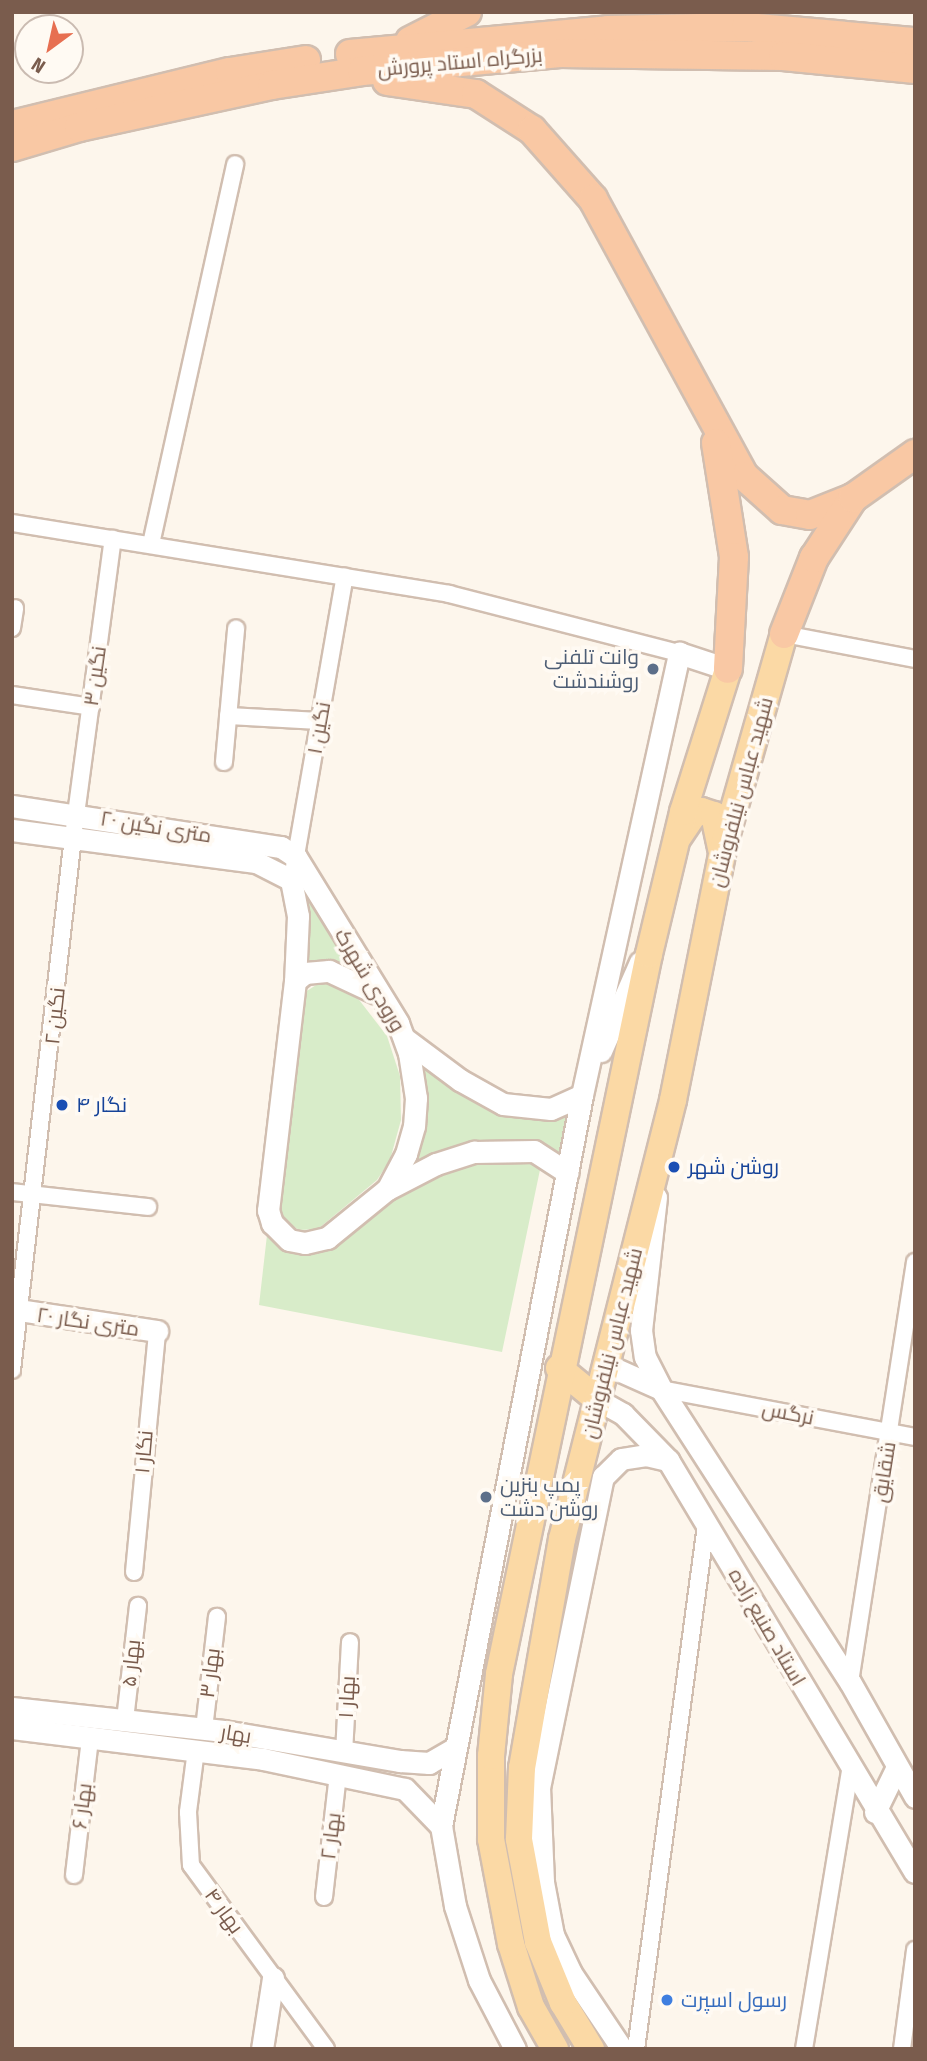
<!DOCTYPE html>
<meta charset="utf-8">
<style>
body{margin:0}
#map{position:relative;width:927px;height:2061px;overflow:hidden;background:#fdf6ec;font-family:"Fira Sans Condensed",Cairo,sans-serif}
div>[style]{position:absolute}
.green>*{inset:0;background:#d8ecc9}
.roads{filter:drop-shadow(2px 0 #d1beb0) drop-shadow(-2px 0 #d1beb0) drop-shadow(0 2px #d1beb0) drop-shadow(0 -2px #d1beb0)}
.minor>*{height:16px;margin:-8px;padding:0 8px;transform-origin:8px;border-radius:8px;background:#fff}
.tertiary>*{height:21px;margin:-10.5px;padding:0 10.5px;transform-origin:10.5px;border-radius:10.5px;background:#fff}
.primary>*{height:26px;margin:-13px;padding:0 13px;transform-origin:13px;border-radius:13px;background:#fbd9a5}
.trunk>*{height:28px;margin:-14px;padding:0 14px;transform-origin:14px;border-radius:14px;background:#f9c8a4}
.dots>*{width:19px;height:19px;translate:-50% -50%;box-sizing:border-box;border:4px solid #fffaf3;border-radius:50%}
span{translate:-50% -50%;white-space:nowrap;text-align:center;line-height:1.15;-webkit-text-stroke:7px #fffaf3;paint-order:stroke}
.street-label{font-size:21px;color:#7a5c4d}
.service-label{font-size:21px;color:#4e5e75}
.right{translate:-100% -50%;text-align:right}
.left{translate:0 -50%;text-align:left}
.transit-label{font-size:21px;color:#164399}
.shop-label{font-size:21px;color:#366cbe}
.frame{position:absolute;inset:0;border:14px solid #7a5c4d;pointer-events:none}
.north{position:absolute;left:14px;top:14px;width:70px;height:70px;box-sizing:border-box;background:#fffaf3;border:2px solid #cabbb1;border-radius:50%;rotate:213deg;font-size:19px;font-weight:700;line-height:28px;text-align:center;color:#7a5c4d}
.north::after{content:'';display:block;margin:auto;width:24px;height:32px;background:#e76f51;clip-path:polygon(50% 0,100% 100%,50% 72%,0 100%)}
</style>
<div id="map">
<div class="green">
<i style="clip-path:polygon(309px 892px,356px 974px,302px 967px)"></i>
<i style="clip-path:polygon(321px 982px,353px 992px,387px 1036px,400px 1076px,401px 1120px,390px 1160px,377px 1180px,318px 1229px,299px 1230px,279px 1217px,302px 994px)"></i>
<i style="clip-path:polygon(417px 1060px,461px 1092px,497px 1112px,537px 1119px,573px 1111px,565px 1158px,531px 1141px,513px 1139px,454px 1146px,408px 1168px,426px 1113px)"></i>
<i style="clip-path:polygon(507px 1161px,541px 1165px,502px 1352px,259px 1305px,267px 1235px,282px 1246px,310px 1252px,331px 1250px,401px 1192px,454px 1167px)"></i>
</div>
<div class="roads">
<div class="minor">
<i style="left:12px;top:523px;width:443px;rotate:9.2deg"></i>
<i style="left:449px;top:594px;width:237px;rotate:14.4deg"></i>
<i style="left:151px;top:544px;width:389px;rotate:-77.5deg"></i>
<i style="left:12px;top:628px;width:20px;rotate:-81deg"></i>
<i style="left:784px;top:634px;width:133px;rotate:10.8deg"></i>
<i style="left:12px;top:695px;width:80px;rotate:8.6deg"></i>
<i style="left:228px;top:716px;width:92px;rotate:3.1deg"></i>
<i style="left:224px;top:762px;width:134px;rotate:-84.8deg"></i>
<i style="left:294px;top:867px;width:295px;rotate:-80.1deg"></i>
<i style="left:12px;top:1192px;width:137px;rotate:6.3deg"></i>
<i style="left:12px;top:1370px;width:536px;rotate:-83.47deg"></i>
<i style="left:73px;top:837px;width:301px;rotate:-82.4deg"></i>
<i style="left:661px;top:1389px;width:258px;rotate:10.7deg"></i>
<i style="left:134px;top:1572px;width:242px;rotate:-84.5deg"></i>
<i style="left:850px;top:1682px;width:425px;rotate:-81.2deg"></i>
<i style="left:125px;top:1720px;width:115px;rotate:-83.5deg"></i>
<i style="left:204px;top:1729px;width:113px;rotate:-83.4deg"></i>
<i style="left:196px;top:1750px;width:63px;rotate:97.4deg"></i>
<i style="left:188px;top:1812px;width:53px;rotate:86.8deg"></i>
<i style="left:191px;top:1865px;width:228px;rotate:53.7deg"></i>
<i style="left:344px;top:1753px;width:111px;rotate:-86.9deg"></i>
<i style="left:74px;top:1875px;width:138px;rotate:-83.3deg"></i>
<i style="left:324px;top:1897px;width:123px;rotate:-83.5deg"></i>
<i style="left:636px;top:2049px;width:529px;rotate:-82.39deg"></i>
<i style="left:804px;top:2049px;width:282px;rotate:-80.6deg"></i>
<i style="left:902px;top:2049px;width:100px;rotate:-82.5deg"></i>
</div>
<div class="tertiary">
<i style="left:12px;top:806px;width:272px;rotate:8.7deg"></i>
<i style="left:281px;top:847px;width:18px;rotate:34deg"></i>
<i style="left:296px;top:857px;width:195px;rotate:58.4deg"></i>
<i style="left:398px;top:1023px;width:32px;rotate:70deg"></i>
<i style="left:409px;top:1053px;width:46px;rotate:81.2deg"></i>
<i style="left:416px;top:1098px;width:28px;rotate:94deg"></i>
<i style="left:414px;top:1126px;width:29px;rotate:106deg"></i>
<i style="left:406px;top:1154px;width:40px;rotate:118deg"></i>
<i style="left:12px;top:830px;width:246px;rotate:7.5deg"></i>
<i style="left:256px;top:862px;width:39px;rotate:27deg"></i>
<i style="left:291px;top:880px;width:37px;rotate:79deg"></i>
<i style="left:298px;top:916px;width:65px;rotate:92.6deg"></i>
<i style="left:295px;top:981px;width:231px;rotate:96.7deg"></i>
<i style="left:268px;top:1210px;width:14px;rotate:73deg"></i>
<i style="left:272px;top:1223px;width:24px;rotate:45deg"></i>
<i style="left:289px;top:1240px;width:16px;rotate:11deg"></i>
<i style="left:305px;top:1243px;width:23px;rotate:-13deg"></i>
<i style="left:327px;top:1238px;width:76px;rotate:-39.1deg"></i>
<i style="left:386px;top:1190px;width:56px;rotate:-27.5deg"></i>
<i style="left:436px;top:1164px;width:40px;rotate:-18deg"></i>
<i style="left:474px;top:1152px;width:60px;rotate:-1deg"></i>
<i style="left:534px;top:1151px;width:40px;rotate:32.9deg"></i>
<i style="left:295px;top:981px;width:13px;rotate:-39deg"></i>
<i style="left:305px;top:973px;width:24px;rotate:-5deg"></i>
<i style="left:329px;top:971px;width:52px;rotate:25.1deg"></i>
<i style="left:405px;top:1039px;width:69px;rotate:36.7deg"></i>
<i style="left:460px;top:1080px;width:49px;rotate:29.2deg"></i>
<i style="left:503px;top:1104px;width:48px;rotate:5.9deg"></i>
<i style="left:551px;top:1109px;width:34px;rotate:-24deg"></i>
<i style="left:601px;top:1051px;width:97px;rotate:-66.3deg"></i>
<i style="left:656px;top:1197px;width:134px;rotate:96.4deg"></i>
<i style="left:641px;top:1330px;width:27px;rotate:82deg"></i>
<i style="left:645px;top:1357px;width:36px;rotate:63deg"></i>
<i style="left:12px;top:1309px;width:147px;rotate:8.6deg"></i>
<i style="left:607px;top:1365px;width:59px;rotate:24deg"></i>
<i style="left:661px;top:1389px;width:349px;rotate:57.2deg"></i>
<i style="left:850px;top:1682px;width:132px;rotate:60.5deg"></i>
<i style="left:598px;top:1400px;width:29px;rotate:29deg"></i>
<i style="left:623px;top:1414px;width:64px;rotate:45.6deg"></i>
<i style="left:668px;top:1460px;width:480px;rotate:59.1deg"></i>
<i style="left:12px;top:1708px;width:213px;rotate:6.2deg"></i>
<i style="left:224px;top:1731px;width:179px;rotate:9.7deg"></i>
<i style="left:400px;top:1761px;width:29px;rotate:4deg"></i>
<i style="left:429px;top:1763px;width:30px;rotate:-30deg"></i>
<i style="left:12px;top:1728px;width:253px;rotate:7deg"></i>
<i style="left:263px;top:1759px;width:145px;rotate:11.9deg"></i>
<i style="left:405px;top:1789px;width:52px;rotate:45.8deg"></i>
<i style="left:875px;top:1812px;width:48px;rotate:-64deg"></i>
<i style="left:262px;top:2049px;width:72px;rotate:-81.2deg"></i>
<i style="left:515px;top:2049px;width:78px;rotate:-117.6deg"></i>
<i style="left:479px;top:1980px;width:78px;rotate:-108deg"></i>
<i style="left:455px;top:1906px;width:81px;rotate:-99.9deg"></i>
<i style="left:441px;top:1826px;width:744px;rotate:-79.08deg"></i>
<i style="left:582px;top:1095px;width:453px;rotate:-77.6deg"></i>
<i style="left:679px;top:653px;width:52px;rotate:18.1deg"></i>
<i style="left:622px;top:2049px;width:92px;rotate:-123.9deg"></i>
<i style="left:571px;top:1973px;width:42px;rotate:-115.3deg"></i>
<i style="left:553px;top:1935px;width:54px;rotate:-100.7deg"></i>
<i style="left:543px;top:1882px;width:94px;rotate:-92.4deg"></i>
<i style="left:539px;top:1788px;width:318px;rotate:-78.4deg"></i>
<i style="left:603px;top:1477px;width:25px;rotate:-45deg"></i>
<i style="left:621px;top:1459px;width:25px;rotate:-9deg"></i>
<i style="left:646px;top:1455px;width:23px;rotate:13deg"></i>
</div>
<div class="primary">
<i style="left:679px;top:836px;width:25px;rotate:-56deg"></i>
<i style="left:693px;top:815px;width:9px;rotate:-27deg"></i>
<i style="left:701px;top:811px;width:14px;rotate:17deg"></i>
<i style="left:714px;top:815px;width:35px;rotate:78deg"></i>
<i style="left:559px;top:1368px;width:50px;rotate:39.4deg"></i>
<i style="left:555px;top:2049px;width:48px;rotate:-119.7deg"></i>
<i style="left:531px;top:2007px;width:66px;rotate:-107.6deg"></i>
<i style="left:511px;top:1944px;width:107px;rotate:-100.8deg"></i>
<i style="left:491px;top:1839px;width:83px;rotate:-90deg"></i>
<i style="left:491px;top:1756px;width:82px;rotate:-84.4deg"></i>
<i style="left:499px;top:1674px;width:735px;rotate:-78.23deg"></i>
<i style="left:649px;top:954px;width:146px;rotate:-76.5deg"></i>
<i style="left:683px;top:812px;width:150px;rotate:-72.5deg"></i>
<i style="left:591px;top:2049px;width:54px;rotate:-121.3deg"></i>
<i style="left:563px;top:2003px;width:66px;rotate:-112.3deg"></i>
<i style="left:538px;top:1942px;width:105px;rotate:-100.5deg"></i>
<i style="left:519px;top:1839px;width:71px;rotate:-87.6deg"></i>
<i style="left:522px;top:1768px;width:232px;rotate:-80.1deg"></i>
<i style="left:562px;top:1539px;width:453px;rotate:-75.8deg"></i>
<i style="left:673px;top:1100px;width:261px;rotate:-78.7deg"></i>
<i style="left:724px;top:844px;width:218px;rotate:-74.1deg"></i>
</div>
<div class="trunk">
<i style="left:410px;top:41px;width:64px;rotate:-27deg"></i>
<i style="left:350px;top:54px;width:259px;rotate:-5.3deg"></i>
<i style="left:608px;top:30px;width:138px;rotate:-1.2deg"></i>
<i style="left:746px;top:27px;width:170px;rotate:5.1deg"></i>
<i style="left:387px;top:81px;width:90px;rotate:8.3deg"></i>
<i style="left:476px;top:94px;width:67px;rotate:32.7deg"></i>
<i style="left:532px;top:130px;width:92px;rotate:48.5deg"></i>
<i style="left:593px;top:199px;width:315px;rotate:61.4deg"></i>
<i style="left:744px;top:476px;width:51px;rotate:41.8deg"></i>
<i style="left:782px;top:510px;width:28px;rotate:10deg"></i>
<i style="left:810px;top:515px;width:46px;rotate:-21.6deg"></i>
<i style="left:12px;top:125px;width:224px;rotate:-13.7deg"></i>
<i style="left:230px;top:72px;width:77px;rotate:-9deg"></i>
<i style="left:12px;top:147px;width:70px;rotate:-16.6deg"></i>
<i style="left:79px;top:127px;width:198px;rotate:-12.3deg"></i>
<i style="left:272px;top:85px;width:91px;rotate:-8.8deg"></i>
<i style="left:362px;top:71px;width:199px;rotate:-5.2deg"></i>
<i style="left:560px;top:53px;width:223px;rotate:0.8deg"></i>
<i style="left:783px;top:56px;width:133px;rotate:5.6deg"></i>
<i style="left:716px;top:443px;width:115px;rotate:81deg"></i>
<i style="left:734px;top:557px;width:112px;rotate:93.1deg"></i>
<i style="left:784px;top:634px;width:82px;rotate:-68.5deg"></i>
<i style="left:814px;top:558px;width:72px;rotate:-57deg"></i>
<i style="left:853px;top:498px;width:76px;rotate:-35.4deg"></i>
</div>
</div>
<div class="dots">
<i style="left:653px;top:669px;background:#5c6f8a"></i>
<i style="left:62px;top:1105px;background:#1a4fb4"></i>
<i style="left:674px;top:1167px;background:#1a4fb4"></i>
<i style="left:486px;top:1497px;background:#5c6f8a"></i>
<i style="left:667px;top:2000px;background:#3f7fe0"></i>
</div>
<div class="street-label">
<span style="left:460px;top:62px;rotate:-5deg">بزرگراه استاد پرورش</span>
<span style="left:95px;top:676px;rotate:-82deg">نگین ۳</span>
<span style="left:319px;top:728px;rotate:-80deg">نگین ۱</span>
<span style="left:741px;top:792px;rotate:-75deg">شهید عباس نیلفروشان</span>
<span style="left:156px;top:827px;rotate:9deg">۲۰ متری نگین</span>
<span style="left:370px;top:980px;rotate:59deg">ورودی شهرک</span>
<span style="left:55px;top:1016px;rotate:-84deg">نگین ۲</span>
<span style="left:88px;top:1322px;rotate:8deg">۲۰ متری نگار</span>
<span style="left:612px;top:1343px;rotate:-76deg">شهید عباس نیلفروشان</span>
<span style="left:788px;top:1413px;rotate:11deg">نرگس</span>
<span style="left:144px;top:1452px;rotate:-85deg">نگار ۱</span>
<span style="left:884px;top:1472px;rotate:-81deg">شقایق</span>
<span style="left:767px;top:1627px;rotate:60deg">استاد صنیع زاده</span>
<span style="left:131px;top:1663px;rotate:-84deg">بهار ۵</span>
<span style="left:210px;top:1673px;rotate:-83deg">بهار ۳</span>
<span style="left:347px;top:1697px;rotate:-87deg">بهار ۱</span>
<span style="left:236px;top:1734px;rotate:9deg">بهار</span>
<span style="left:82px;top:1806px;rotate:-83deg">بهار ۶</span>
<span style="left:331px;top:1836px;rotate:-83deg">بهار ۲</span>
<span style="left:224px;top:1911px;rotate:54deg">بهار ۴</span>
</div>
<div class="service-label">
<span class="right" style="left:639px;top:669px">وانت تلفنی<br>روشندشت</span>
<span class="left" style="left:500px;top:1497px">پمپ بنزین<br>روشن دشت</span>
</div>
<div class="transit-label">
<span class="left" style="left:76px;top:1105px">نگار ۴</span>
<span class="left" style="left:688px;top:1167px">روشن شهر</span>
</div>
<div class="shop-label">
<span class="left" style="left:681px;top:2000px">رسول اسپرت</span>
</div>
<div class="frame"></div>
<div class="north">N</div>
</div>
